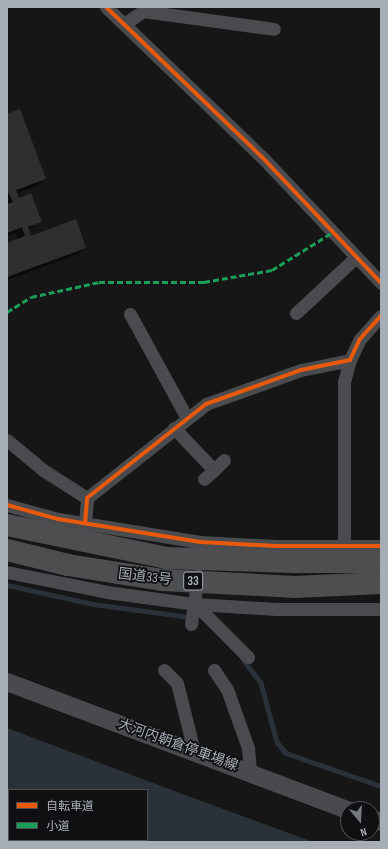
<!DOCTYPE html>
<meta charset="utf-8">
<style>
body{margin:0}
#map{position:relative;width:388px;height:849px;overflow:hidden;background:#161616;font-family:"Sofia Sans Condensed","Noto Sans JP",sans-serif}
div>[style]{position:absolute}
.water>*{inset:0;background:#2a3138}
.shadow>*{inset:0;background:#0007}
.stream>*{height:4.5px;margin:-2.25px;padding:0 2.25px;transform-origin:2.25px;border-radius:2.25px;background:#2a3138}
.building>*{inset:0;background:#2f2f30}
.street>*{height:13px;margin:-6.5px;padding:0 6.5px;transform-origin:6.5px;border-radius:6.5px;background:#4a4b4f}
.secondary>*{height:18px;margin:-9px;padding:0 9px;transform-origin:9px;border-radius:9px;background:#494a4d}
.highway>*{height:22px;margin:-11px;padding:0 11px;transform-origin:11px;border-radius:11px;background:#4d4e50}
.quiet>*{height:3px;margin-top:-1.5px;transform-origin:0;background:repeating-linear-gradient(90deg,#1a9f57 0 6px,transparent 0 9px)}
.cycleway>*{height:4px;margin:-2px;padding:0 2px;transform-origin:2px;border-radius:2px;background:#e8590c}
span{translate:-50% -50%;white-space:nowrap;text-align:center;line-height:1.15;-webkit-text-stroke:3.5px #101012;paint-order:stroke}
.shield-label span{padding:1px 3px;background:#101012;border:1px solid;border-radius:3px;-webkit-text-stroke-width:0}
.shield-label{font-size:13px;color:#a7adb7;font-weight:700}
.street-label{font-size:14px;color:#a7adb7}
.frame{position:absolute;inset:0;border:8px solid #a7adb7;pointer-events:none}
.legend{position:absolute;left:8px;top:789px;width:140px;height:52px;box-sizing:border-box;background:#101012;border:1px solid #4c4f54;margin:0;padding:5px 7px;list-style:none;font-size:12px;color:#a7adb7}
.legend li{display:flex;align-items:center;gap:8px;height:20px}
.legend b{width:20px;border:1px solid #4c4f54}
.north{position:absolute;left:340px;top:801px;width:40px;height:40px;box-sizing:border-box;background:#101012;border:1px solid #4c4f54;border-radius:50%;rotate:162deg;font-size:11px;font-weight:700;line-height:16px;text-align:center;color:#a7adb7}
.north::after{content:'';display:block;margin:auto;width:14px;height:18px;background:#74787f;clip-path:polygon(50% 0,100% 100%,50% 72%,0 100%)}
</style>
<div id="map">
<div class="water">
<i style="clip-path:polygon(evenodd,7px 728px,185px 795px,313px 842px,7px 842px,7px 728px,9px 790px,147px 790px,147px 840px,9px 840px,9px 790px)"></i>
</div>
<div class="shadow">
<i style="clip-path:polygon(7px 115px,45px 179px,39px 185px,16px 193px,19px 199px,40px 222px,28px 230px,30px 237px,85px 248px,79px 254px,7px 280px,7px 244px,18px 239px,16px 233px,7px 236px)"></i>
</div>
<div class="stream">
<i style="left:7px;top:585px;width:88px;rotate:12.5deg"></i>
<i style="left:93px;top:604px;width:99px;rotate:7.6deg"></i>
<i style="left:243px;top:659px;width:30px;rotate:53deg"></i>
<i style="left:261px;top:683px;width:61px;rotate:74.8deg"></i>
<i style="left:277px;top:742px;width:14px;rotate:51deg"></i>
<i style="left:286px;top:753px;width:101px;rotate:19.2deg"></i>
</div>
<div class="building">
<i style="clip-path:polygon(20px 109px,46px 179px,16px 190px,19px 198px,31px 193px,42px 222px,28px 227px,31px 236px,76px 219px,86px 248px,7px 277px,7px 243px,25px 236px,22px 227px,7px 233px,7px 204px,13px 202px,7px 190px,7px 114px)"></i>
</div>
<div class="street">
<i style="left:106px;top:7px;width:215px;rotate:43.9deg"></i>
<i style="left:261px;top:156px;width:175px;rotate:46.6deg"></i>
<i style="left:124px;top:24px;width:23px;rotate:-34deg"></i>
<i style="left:143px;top:11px;width:132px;rotate:7.8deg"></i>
<i style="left:296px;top:313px;width:82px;rotate:-43deg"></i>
<i style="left:130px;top:314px;width:119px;rotate:61.3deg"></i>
<i style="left:174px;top:428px;width:58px;rotate:46.4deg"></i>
<i style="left:214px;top:470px;width:14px;rotate:-45deg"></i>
<i style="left:7px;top:440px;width:47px;rotate:39.8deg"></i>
<i style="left:43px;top:470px;width:52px;rotate:32.5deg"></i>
<i style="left:204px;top:479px;width:13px;rotate:-42deg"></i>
<i style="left:7px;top:505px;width:53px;rotate:15.4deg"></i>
<i style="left:58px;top:519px;width:144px;rotate:9.2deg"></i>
<i style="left:200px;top:542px;width:76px;rotate:3deg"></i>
<i style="left:276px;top:546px;width:105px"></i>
<i style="left:85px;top:523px;width:25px;rotate:-85deg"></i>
<i style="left:87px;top:498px;width:152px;rotate:-38.3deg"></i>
<i style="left:206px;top:404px;width:101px;rotate:-19.7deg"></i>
<i style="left:301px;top:370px;width:50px;rotate:-11.5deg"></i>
<i style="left:350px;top:360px;width:23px;rotate:-65deg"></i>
<i style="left:360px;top:339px;width:31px;rotate:-48deg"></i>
<i style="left:344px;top:546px;width:164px;rotate:-90deg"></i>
<i style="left:344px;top:382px;width:23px;rotate:-75deg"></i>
<i style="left:7px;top:572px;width:102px;rotate:11.3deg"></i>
<i style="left:107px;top:592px;width:89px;rotate:7.8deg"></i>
<i style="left:195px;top:604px;width:81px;rotate:3.5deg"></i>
<i style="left:276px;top:609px;width:105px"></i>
<i style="left:195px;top:604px;width:75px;rotate:45deg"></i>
<i style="left:191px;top:624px;width:49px;rotate:-81.7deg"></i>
<i style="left:164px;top:670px;width:18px;rotate:45deg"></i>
<i style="left:177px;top:683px;width:70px;rotate:76deg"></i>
<i style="left:214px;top:670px;width:23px;rotate:56deg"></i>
<i style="left:227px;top:689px;width:63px;rotate:70.4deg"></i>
<i style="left:248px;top:748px;width:24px;rotate:85deg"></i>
</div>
<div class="secondary">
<i style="left:7px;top:682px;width:364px;rotate:20.6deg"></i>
<i style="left:372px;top:819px;width:9px;rotate:18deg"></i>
</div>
<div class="highway">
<i style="left:7px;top:525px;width:162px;rotate:11.7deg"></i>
<i style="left:166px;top:558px;width:127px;rotate:1.8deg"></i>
<i style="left:293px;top:562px;width:88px"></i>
<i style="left:7px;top:550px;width:63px;rotate:13.8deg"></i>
<i style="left:68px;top:565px;width:96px;rotate:9deg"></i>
<i style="left:163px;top:580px;width:132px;rotate:3deg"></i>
<i style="left:295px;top:587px;width:86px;rotate:-2.7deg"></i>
</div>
<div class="quiet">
<i style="left:7px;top:312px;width:28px;rotate:-32deg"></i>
<i style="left:31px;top:297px;width:70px;rotate:-12.4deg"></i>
<i style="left:99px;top:282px;width:105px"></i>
<i style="left:204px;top:282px;width:69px;rotate:-10deg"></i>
<i style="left:272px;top:270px;width:72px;rotate:-31.9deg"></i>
</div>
<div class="cycleway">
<i style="left:106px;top:7px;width:215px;rotate:43.9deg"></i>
<i style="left:261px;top:156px;width:175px;rotate:46.6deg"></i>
<i style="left:7px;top:505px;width:53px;rotate:15.4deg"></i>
<i style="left:58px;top:519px;width:144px;rotate:9.2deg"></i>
<i style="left:200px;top:542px;width:76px;rotate:3deg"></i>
<i style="left:276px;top:546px;width:105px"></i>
<i style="left:85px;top:523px;width:25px;rotate:-85deg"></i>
<i style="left:87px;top:498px;width:152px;rotate:-38.3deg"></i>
<i style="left:206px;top:404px;width:101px;rotate:-19.7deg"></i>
<i style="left:301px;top:370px;width:50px;rotate:-11.5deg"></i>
<i style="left:350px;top:360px;width:23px;rotate:-65deg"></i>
<i style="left:360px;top:339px;width:31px;rotate:-48deg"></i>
</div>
<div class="shield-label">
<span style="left:193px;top:581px">33</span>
</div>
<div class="street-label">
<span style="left:145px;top:577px;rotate:7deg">国道33号</span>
<span style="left:178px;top:745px;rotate:20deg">大河内朝倉停車場線</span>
</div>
<div class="frame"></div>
<ul class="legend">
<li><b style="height:5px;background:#e8590c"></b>自転車道</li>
<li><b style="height:5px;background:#1a9f57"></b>小道</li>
</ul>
<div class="north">N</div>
</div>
